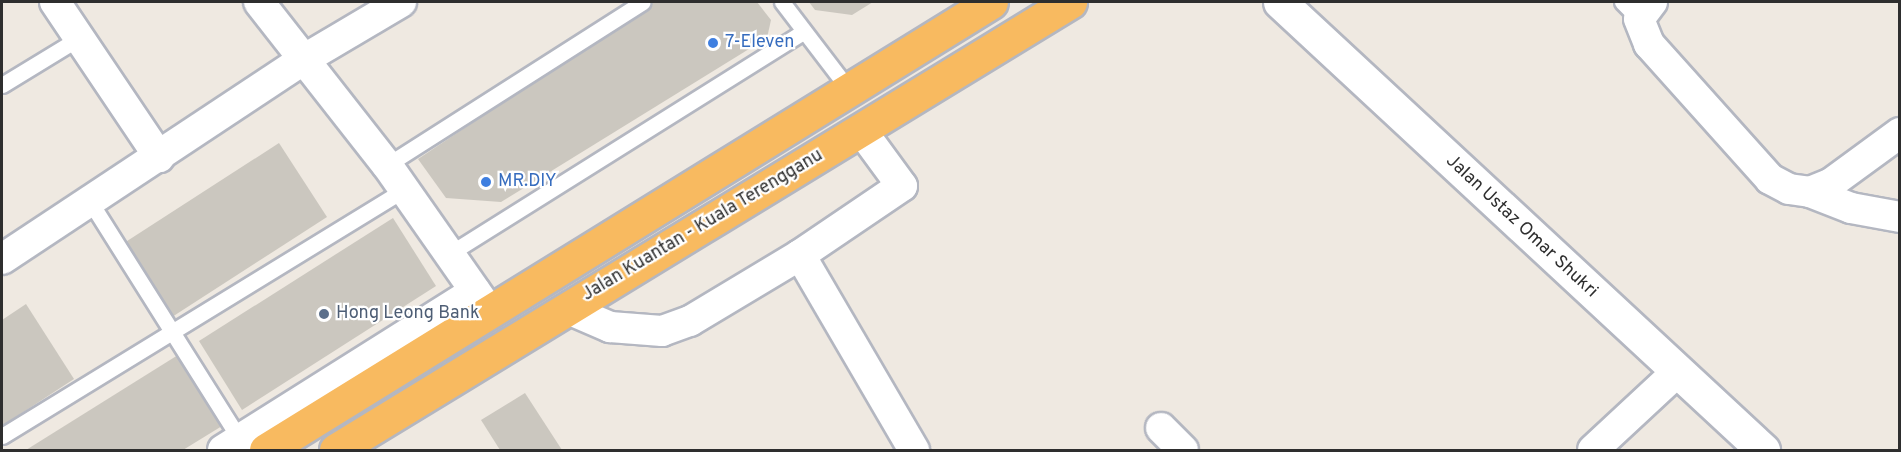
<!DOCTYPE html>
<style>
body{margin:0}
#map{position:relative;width:1901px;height:452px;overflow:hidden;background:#efe9e1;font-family:Overpass,sans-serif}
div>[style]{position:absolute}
.building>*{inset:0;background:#cbc7bf}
.roads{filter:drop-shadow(2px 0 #b4b7c1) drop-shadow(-2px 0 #b4b7c1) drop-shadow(0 2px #b4b7c1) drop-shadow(0 -2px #b4b7c1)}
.service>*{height:15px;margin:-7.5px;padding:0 7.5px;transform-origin:7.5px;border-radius:7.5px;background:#fff}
.minor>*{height:30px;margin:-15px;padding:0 15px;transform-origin:15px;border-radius:15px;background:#fff}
.tertiary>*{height:33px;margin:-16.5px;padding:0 16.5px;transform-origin:16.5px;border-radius:16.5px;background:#fff}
.trunk>*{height:33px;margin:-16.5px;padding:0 16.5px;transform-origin:16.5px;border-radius:16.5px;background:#f8ba60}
.dots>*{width:16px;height:16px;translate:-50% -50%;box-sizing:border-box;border:3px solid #fff;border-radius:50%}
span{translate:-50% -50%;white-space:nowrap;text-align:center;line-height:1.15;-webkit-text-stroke:4.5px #fff;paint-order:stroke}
.shop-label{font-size:18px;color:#366cbe}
.left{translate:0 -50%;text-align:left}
.street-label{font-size:18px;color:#2e2e2e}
.service-label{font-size:18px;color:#4e5e75}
.frame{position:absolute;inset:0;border:3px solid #2e2e2e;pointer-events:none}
</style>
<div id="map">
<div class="building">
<i style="clip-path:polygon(654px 2px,757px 2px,771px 20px,767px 38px,501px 202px,446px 198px,418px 159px)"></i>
<i style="clip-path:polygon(809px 2px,873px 2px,852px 15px,815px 10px)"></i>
<i style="clip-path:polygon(279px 143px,327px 217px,172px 317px,124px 243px)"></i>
<i style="clip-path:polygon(393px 218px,436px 286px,242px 410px,199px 341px)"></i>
<i style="clip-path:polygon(26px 304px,74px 379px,2px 426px,2px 320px)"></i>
<i style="clip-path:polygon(178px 355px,222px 426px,183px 450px,26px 450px)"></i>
<i style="clip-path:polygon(525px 393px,562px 450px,500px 450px,481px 420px)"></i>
</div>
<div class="roads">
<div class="service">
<i style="left:782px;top:2px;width:112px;rotate:52.6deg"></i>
<i style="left:1622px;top:2px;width:24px;rotate:45deg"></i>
<i style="left:2px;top:85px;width:90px;rotate:-31.4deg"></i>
<i style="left:387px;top:165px;width:303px;rotate:-32.5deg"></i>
<i style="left:91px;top:203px;width:280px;rotate:57.8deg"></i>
<i style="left:449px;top:254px;width:419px;rotate:-32.1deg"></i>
<i style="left:2px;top:436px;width:471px;rotate:-31.5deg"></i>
</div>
<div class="minor">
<i style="left:55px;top:2px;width:187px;rotate:56.1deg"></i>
<i style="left:259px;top:2px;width:207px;rotate:51.9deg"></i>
<i style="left:387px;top:165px;width:179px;rotate:55deg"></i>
<i style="left:1652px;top:2px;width:21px;rotate:127deg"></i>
<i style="left:1639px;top:19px;width:27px;rotate:68deg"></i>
<i style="left:1649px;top:44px;width:181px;rotate:48.1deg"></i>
<i style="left:1770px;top:179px;width:21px;rotate:28deg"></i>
<i style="left:1789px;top:189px;width:21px;rotate:8deg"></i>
<i style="left:1810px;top:192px;width:22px;rotate:-22deg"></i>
<i style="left:1830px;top:184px;width:87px;rotate:-36.1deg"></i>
<i style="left:1810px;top:192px;width:44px;rotate:21.3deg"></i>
<i style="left:1851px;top:208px;width:50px;rotate:10.4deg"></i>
<i style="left:800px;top:255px;width:226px;rotate:59.7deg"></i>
<i style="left:2px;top:259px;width:361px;rotate:-33.5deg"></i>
<i style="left:303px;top:60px;width:114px;rotate:-30.6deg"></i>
<i style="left:568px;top:309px;width:46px;rotate:23.2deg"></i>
<i style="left:610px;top:327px;width:52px;rotate:4.4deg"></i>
<i style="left:662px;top:331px;width:30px;rotate:-20deg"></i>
<i style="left:690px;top:321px;width:128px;rotate:-31deg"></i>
<i style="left:800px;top:255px;width:123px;rotate:-34.1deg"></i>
<i style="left:902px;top:186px;width:69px;rotate:-126.2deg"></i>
<i style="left:1161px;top:428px;width:31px;rotate:45deg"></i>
<i style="left:223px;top:450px;width:298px;rotate:-32.2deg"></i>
<i style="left:1593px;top:450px;width:115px;rotate:-42.9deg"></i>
</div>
<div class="tertiary">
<i style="left:1280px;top:2px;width:659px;rotate:42.85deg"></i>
</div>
<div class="trunk">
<i style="left:266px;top:450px;width:852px;rotate:-31.71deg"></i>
<i style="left:336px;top:450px;width:860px;rotate:-31.4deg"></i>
</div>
</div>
<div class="dots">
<i style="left:713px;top:43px;background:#3f7fe0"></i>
<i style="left:486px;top:182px;background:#3f7fe0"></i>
<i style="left:324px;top:314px;background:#5c6f8a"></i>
</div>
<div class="shop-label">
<span class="left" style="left:725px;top:43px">7-Eleven</span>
<span class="left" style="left:498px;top:182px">MR.DIY</span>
</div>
<div class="street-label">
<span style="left:703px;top:226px;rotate:-31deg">Jalan Kuantan - Kuala Terengganu</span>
<span style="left:1521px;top:227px;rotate:43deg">Jalan Ustaz Omar Shukri</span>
</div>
<div class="service-label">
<span class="left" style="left:336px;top:314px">Hong Leong Bank</span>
</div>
<div class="frame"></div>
</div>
